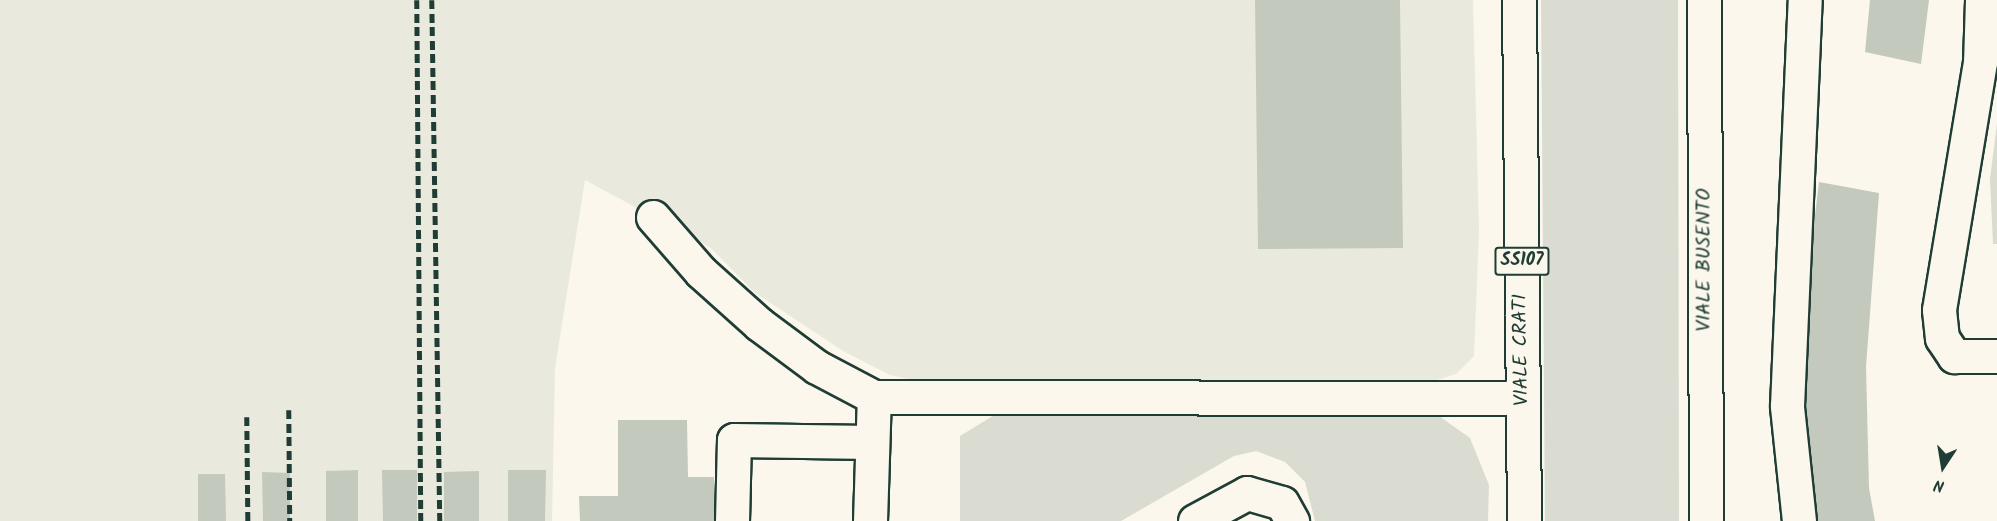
<!DOCTYPE html>
<style>
body{margin:0}
#map{position:relative;width:1997px;height:521px;overflow:hidden;background:#fbf7ec;font-family:Kalam,sans-serif}
div>[style]{position:absolute}
.built>*{inset:0;background:#eae9de}
.green>*{inset:0;background:#dbdcd1}
.building>*{inset:0;background:#c4c9be}
.roads{filter:drop-shadow(2px 0 #1f3d34) drop-shadow(-2px 0 #1f3d34) drop-shadow(0 2px #1f3d34) drop-shadow(0 -2px #1f3d34)}
.minor>*{height:33px;margin:-16.5px;padding:0 16.5px;transform-origin:16.5px;border-radius:16.5px;background:#fbf7ec}
.major>*{height:33px;margin:-16.5px;padding:0 16.5px;transform-origin:16.5px;border-radius:16.5px;background:#fbf7ec}
.rail>*{height:4.5px;margin-top:-2.25px;transform-origin:0;background:repeating-linear-gradient(90deg,#1f3d34 0 9px,transparent 0 13.5px)}
span{translate:-50% -50%;white-space:nowrap;text-align:center;line-height:1.15;-webkit-text-stroke:5px #fbf7ec;paint-order:stroke}
.shield-label span{padding:2px 4px;background:#fbf7ec;border:2px solid;border-radius:4px;-webkit-text-stroke-width:0}
.shield-label{font-size:18px;color:#1f3d34;font-weight:700}
.street-label{font-size:20px;color:#1f3d34}
.north{position:absolute;left:1913px;top:437px;width:60px;height:60px;-webkit-text-stroke:4px #fbf7ec;paint-order:stroke;rotate:192deg;font-size:16px;font-weight:700;line-height:24px;text-align:center;color:#1f3d34}
.north::after{content:'';display:block;margin:auto;width:21px;height:27px;background:#1f3d34;clip-path:polygon(50% 0,100% 100%,50% 72%,0 100%)}
</style>
<div id="map">
<div class="built">
<i style="clip-path:polygon(0 0,1473px 0,1479px 230px,1474px 356px,1456px 374px,1430px 382px,926px 383px,890px 375px,843px 351px,754px 292px,711px 248px,585px 180px,555px 368px,552px 521px,0 521px)"></i>
</div>
<div class="green">
<i style="clip-path:polygon(1541px 0,1678px 0,1679px 521px,1545px 521px)"></i>
<i style="clip-path:polygon(1997px 123px,1997px 244px,1993px 244px,1990px 179px)"></i>
<i style="clip-path:polygon(996px 414px,1439px 416px,1470px 438px,1489px 485px,1488px 521px,1315px 521px,1305px 482px,1285px 462px,1256px 451px,1234px 456px,1121px 521px,960px 521px,960px 436px)"></i>
</div>
<div class="building">
<i style="clip-path:polygon(1255px 0,1400px 0,1403px 248px,1258px 249px)"></i>
<i style="clip-path:polygon(1870px 0,1929px 0,1921px 64px,1865px 52px)"></i>
<i style="clip-path:polygon(1819px 182px,1879px 193px,1866px 367px,1869px 488px,1875px 521px,1813px 521px,1798px 359px)"></i>
<i style="clip-path:polygon(618px 420px,687px 420px,688px 477px,714px 477px,714px 521px,580px 521px,579px 496px,618px 496px)"></i>
<i style="clip-path:polygon(358px 470px,358px 521px,326px 521px,326px 471px)"></i>
<i style="clip-path:polygon(382px 470px,417px 470px,417px 521px,383px 521px)"></i>
<i style="clip-path:polygon(508px 470px,546px 470px,545px 521px,508px 521px)"></i>
<i style="clip-path:polygon(479px 471px,479px 521px,444px 521px,444px 472px)"></i>
<i style="clip-path:polygon(262px 472px,290px 473px,290px 521px,263px 521px)"></i>
<i style="clip-path:polygon(198px 474px,225px 474px,226px 521px,198px 521px)"></i>
</div>
<div class="roads">
<div class="minor">
<i style="left:1982px;top:0;width:62px;rotate:91.8deg"></i>
<i style="left:1980px;top:62px;width:251px;rotate:99.4deg"></i>
<i style="left:1939px;top:310px;width:28px;rotate:84deg"></i>
<i style="left:1942px;top:338px;width:22px;rotate:56deg"></i>
<i style="left:1954px;top:356px;width:43px"></i>
<i style="left:653px;top:217px;width:73px;rotate:48.9deg"></i>
<i style="left:701px;top:272px;width:78px;rotate:41.9deg"></i>
<i style="left:759px;top:324px;width:72px;rotate:36.6deg"></i>
<i style="left:817px;top:367px;width:64px;rotate:27.8deg"></i>
<i style="left:732px;top:521px;width:81px;rotate:-88.6deg"></i>
<i style="left:734px;top:440px;width:137px;rotate:0.8deg"></i>
<i style="left:870px;top:521px;width:124px;rotate:-88.2deg"></i>
<i style="left:874px;top:397px;width:649px;rotate:0.09deg"></i>
<i style="left:1195px;top:521px;width:59px;rotate:-28.3deg"></i>
<i style="left:1247px;top:493px;width:36px;rotate:16deg"></i>
<i style="left:1282px;top:503px;width:21px;rotate:61deg"></i>
<i style="left:1799px;top:521px;width:116px;rotate:-96deg"></i>
<i style="left:1787px;top:406px;width:406px;rotate:-87.5deg"></i>
</div>
<div class="major">
<i style="left:1519px;top:0;width:521px;rotate:89.45deg"></i>
<i style="left:1704px;top:0;width:521px;rotate:89.78deg"></i>
</div>
</div>
<div class="rail">
<i style="left:417px;top:0;width:521px;rotate:89.56deg"></i>
<i style="left:432px;top:0;width:521px;rotate:89.12deg"></i>
<i style="left:289px;top:410px;width:111px;rotate:89.5deg"></i>
<i style="left:247px;top:417px;width:104px;rotate:89.4deg"></i>
</div>
<div class="shield-label">
<span style="left:1522px;top:261px">SS107</span>
</div>
<div class="street-label">
<span style="left:1705px;top:260px;rotate:-90deg">VIALE BUSENTO</span>
<span style="left:1522px;top:350px;rotate:-91deg">VIALE CRATI</span>
</div>
<div class="north">N</div>
</div>
